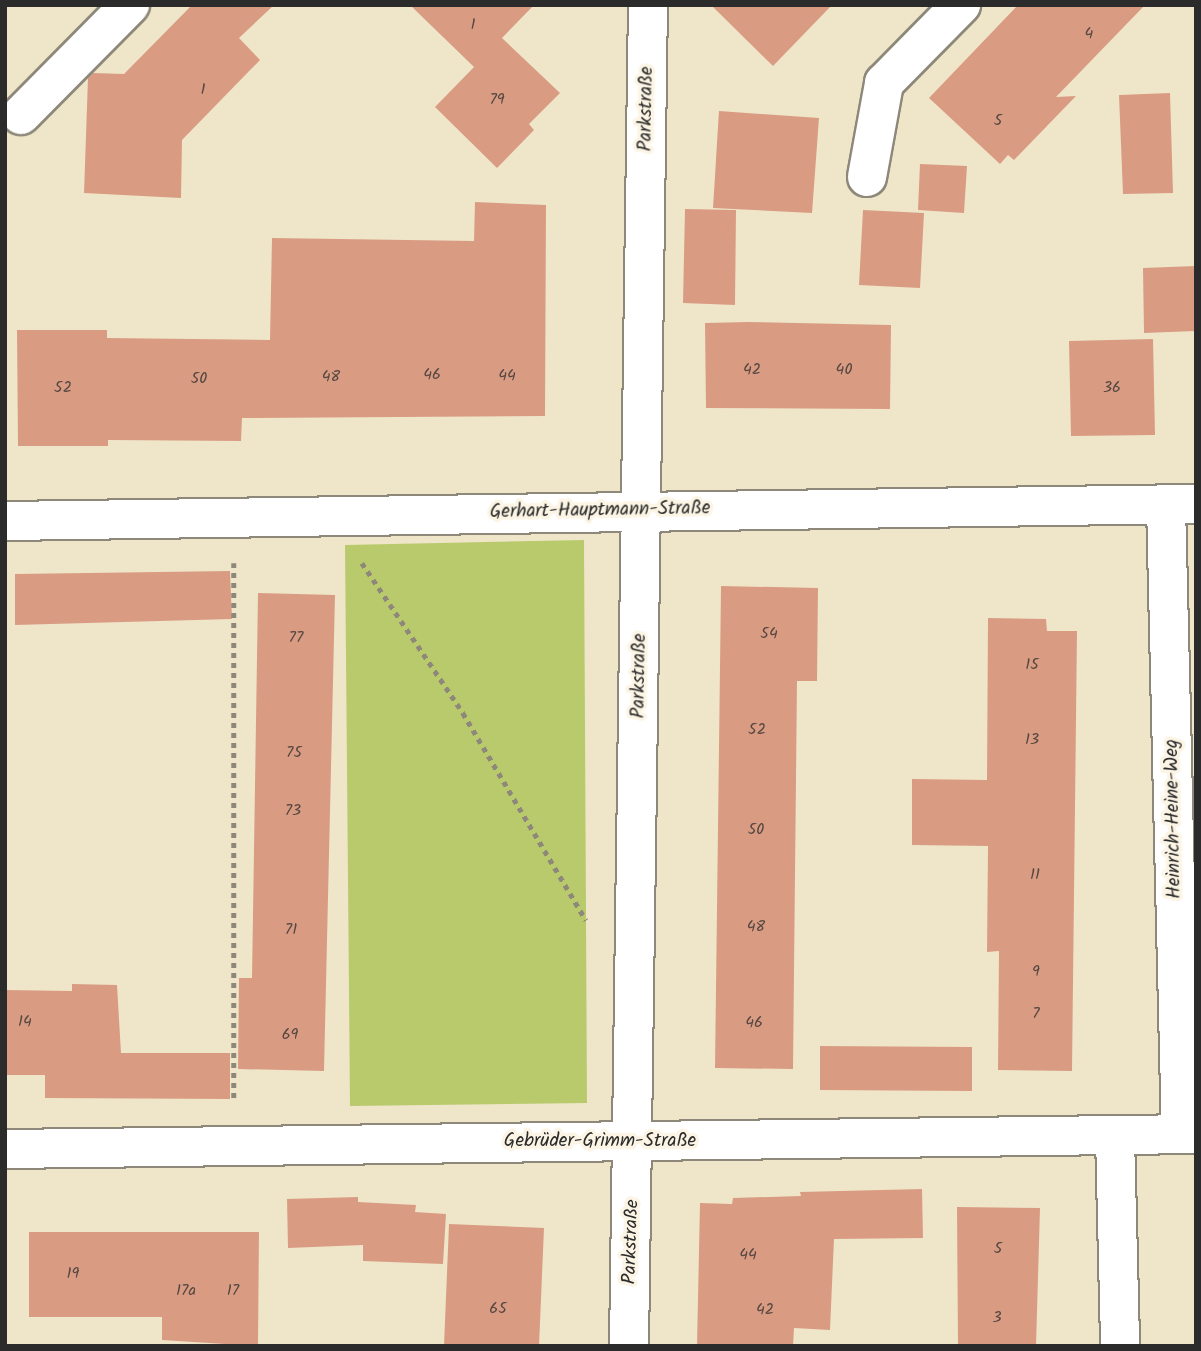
<!DOCTYPE html>
<meta charset="utf-8">
<style>
body{margin:0}
#map{position:relative;width:1201px;height:1351px;overflow:hidden;background:#efe6c9;font-family:Kalam,sans-serif}
div>[style]{position:absolute}
.green>*{inset:0;background:#b9ca6d}
.building>*{inset:0;background:#d99c83}
.path>*{height:4.5px;margin-top:-2.25px;transform-origin:0;background:repeating-linear-gradient(90deg,#8d887a 0 5px,transparent 0 10px)}
.roads{filter:drop-shadow(2px 0 #8d887a) drop-shadow(-2px 0 #8d887a) drop-shadow(0 2px #8d887a) drop-shadow(0 -2px #8d887a)}
.minor>*{height:38px;margin:-19px;padding:0 19px;transform-origin:19px;border-radius:19px;background:#fff}
span{translate:-50% -50%;white-space:nowrap;text-align:center;line-height:1.15;-webkit-text-stroke:7px #fcf5e5;paint-order:stroke}
.number-label{font-size:16px;color:#564741}
.number-label span{-webkit-text-stroke-width:0}
.street-label{font-size:19px;color:#2b2b2b}
.frame{position:absolute;inset:0;border:7px solid #2b2b2b;pointer-events:none}
</style>
<div id="map">
<div class="green">
<i style="clip-path:polygon(584px 540px,587px 1103px,350px 1106px,345px 545px)"></i>
</div>
<div class="building">
<i style="clip-path:polygon(192px 5px,274px 5px,239px 38px,260px 60px,182px 140px,181px 198px,84px 193px,88px 78px,93px 73px,124px 74px)"></i>
<i style="clip-path:polygon(410px 5px,534px 5px,502px 38px,560px 93px,529px 124px,534px 130px,497px 168px,435px 107px,474px 67px)"></i>
<i style="clip-path:polygon(711px 5px,832px 5px,773px 66px)"></i>
<i style="clip-path:polygon(1018px 5px,1145px 5px,1056px 97px,1076px 96px,1014px 160px,1008px 155px,1000px 164px,929px 98px)"></i>
<i style="clip-path:polygon(1170px 93px,1173px 193px,1123px 194px,1119px 95px)"></i>
<i style="clip-path:polygon(719px 111px,819px 118px,812px 213px,713px 208px)"></i>
<i style="clip-path:polygon(920px 164px,967px 166px,964px 213px,918px 210px)"></i>
<i style="clip-path:polygon(475px 202px,546px 205px,545px 416px,242px 418px,241px 441px,108px 440px,108px 446px,18px 446px,17px 330px,107px 330px,107px 338px,270px 340px,272px 238px,474px 241px)"></i>
<i style="clip-path:polygon(685px 209px,736px 210px,735px 305px,683px 303px)"></i>
<i style="clip-path:polygon(863px 210px,924px 213px,920px 288px,859px 285px)"></i>
<i style="clip-path:polygon(1196px 266px,1196px 331px,1144px 333px,1143px 268px)"></i>
<i style="clip-path:polygon(748px 322px,891px 325px,890px 409px,706px 408px,705px 323px)"></i>
<i style="clip-path:polygon(1153px 339px,1155px 435px,1071px 436px,1069px 341px)"></i>
<i style="clip-path:polygon(230px 571px,232px 619px,15px 625px,15px 574px)"></i>
<i style="clip-path:polygon(721px 586px,818px 588px,817px 681px,797px 681px,793px 1069px,715px 1068px)"></i>
<i style="clip-path:polygon(258px 593px,335px 595px,324px 1071px,238px 1069px,239px 978px,252px 978px)"></i>
<i style="clip-path:polygon(988px 618px,1046px 619px,1047px 631px,1077px 631px,1072px 1071px,998px 1070px,999px 951px,987px 952px,988px 846px,912px 845px,912px 779px,987px 780px)"></i>
<i style="clip-path:polygon(72px 984px,117px 985px,121px 1053px,230px 1053px,230px 1099px,45px 1098px,45px 1075px,5px 1075px,5px 990px,72px 991px)"></i>
<i style="clip-path:polygon(820px 1046px,972px 1047px,972px 1091px,820px 1090px)"></i>
<i style="clip-path:polygon(922px 1189px,923px 1238px,834px 1239px,830px 1330px,794px 1328px,793px 1346px,697px 1346px,700px 1203px,732px 1204px,733px 1198px,801px 1196px,800px 1192px)"></i>
<i style="clip-path:polygon(358px 1197px,358px 1202px,416px 1205px,415px 1212px,446px 1214px,443px 1264px,363px 1261px,363px 1245px,288px 1248px,287px 1199px)"></i>
<i style="clip-path:polygon(957px 1207px,1040px 1208px,1036px 1346px,958px 1346px)"></i>
<i style="clip-path:polygon(449px 1224px,544px 1228px,539px 1346px,444px 1346px)"></i>
<i style="clip-path:polygon(29px 1232px,259px 1232px,258px 1346px,162px 1340px,162px 1317px,29px 1317px)"></i>
</div>
<div class="path">
<i style="left:234px;top:563px;width:537px;rotate:90deg"></i>
<i style="left:362px;top:563px;width:181px;rotate:56deg"></i>
<i style="left:463px;top:713px;width:241px;rotate:59.3deg"></i>
</div>
<div class="roads">
<div class="minor">
<i style="left:21px;top:115px;width:155px;rotate:-45.3deg"></i>
<i style="left:867px;top:177px;width:96px;rotate:-79.7deg"></i>
<i style="left:884px;top:83px;width:110px;rotate:-45.4deg"></i>
<i style="left:1166px;top:504px;width:630px;rotate:88.64deg"></i>
<i style="left:5px;top:521px;width:1191px;rotate:-0.82deg"></i>
<i style="left:1115px;top:1136px;width:210px;rotate:88.6deg"></i>
<i style="left:5px;top:1149px;width:1191px;rotate:-0.72deg"></i>
<i style="left:629px;top:1346px;width:1341px;rotate:-89.19deg"></i>
</div>
</div>
<div class="number-label">
<span style="left:473px;top:25px">1</span>
<span style="left:1089px;top:34px">4</span>
<span style="left:203px;top:90px">1</span>
<span style="left:497px;top:100px">79</span>
<span style="left:998px;top:121px">5</span>
<span style="left:752px;top:370px">42</span>
<span style="left:844px;top:370px">40</span>
<span style="left:432px;top:375px">46</span>
<span style="left:507px;top:376px">44</span>
<span style="left:331px;top:377px">48</span>
<span style="left:199px;top:379px">50</span>
<span style="left:63px;top:388px">52</span>
<span style="left:1112px;top:388px">36</span>
<span style="left:769px;top:634px">54</span>
<span style="left:296px;top:638px">77</span>
<span style="left:1032px;top:665px">15</span>
<span style="left:757px;top:730px">52</span>
<span style="left:1032px;top:740px">13</span>
<span style="left:294px;top:753px">75</span>
<span style="left:293px;top:811px">73</span>
<span style="left:756px;top:830px">50</span>
<span style="left:1035px;top:875px">11</span>
<span style="left:756px;top:927px">48</span>
<span style="left:291px;top:930px">71</span>
<span style="left:1036px;top:972px">9</span>
<span style="left:1036px;top:1014px">7</span>
<span style="left:25px;top:1022px">14</span>
<span style="left:754px;top:1023px">46</span>
<span style="left:290px;top:1035px">69</span>
<span style="left:998px;top:1249px">5</span>
<span style="left:748px;top:1255px">44</span>
<span style="left:73px;top:1274px">19</span>
<span style="left:186px;top:1291px">17a</span>
<span style="left:233px;top:1291px">17</span>
<span style="left:498px;top:1309px">65</span>
<span style="left:765px;top:1310px">42</span>
<span style="left:997px;top:1318px">3</span>
</div>
<div class="street-label">
<span style="left:647px;top:109px;rotate:-89deg">Parkstraße</span>
<span style="left:600px;top:511px;rotate:-1deg">Gerhart-Hauptmann-Straße</span>
<span style="left:640px;top:676px;rotate:-89deg">Parkstraße</span>
<span style="left:1174px;top:819px;rotate:-91deg">Heinrich-Heine-Weg</span>
<span style="left:600px;top:1142px">Gebrüder-Grimm-Straße</span>
<span style="left:632px;top:1242px;rotate:-88deg">Parkstraße</span>
</div>
<div class="frame"></div>
</div>
